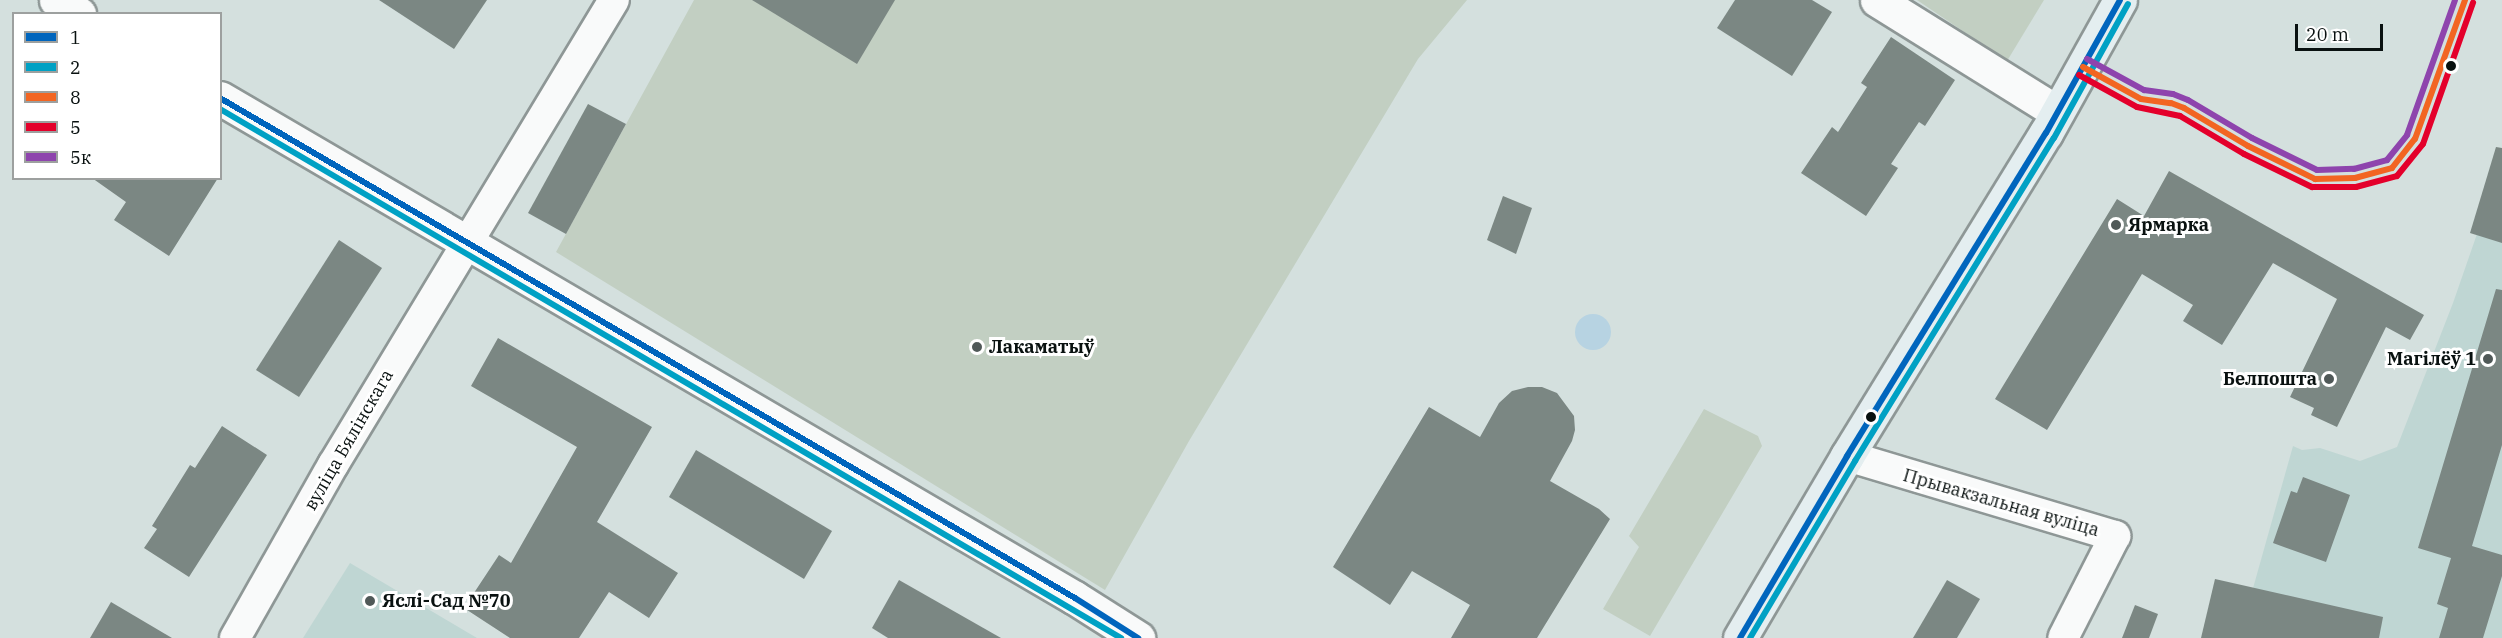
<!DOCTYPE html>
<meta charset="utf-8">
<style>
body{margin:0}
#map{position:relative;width:2502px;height:638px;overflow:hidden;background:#d4e0de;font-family:"IBM Plex Serif",serif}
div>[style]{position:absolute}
.built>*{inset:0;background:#bfd6d3}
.green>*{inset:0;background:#c2cfc2}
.water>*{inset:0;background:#b7d3e2}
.round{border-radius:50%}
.building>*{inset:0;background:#7b8783}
.roads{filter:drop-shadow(2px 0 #8e9796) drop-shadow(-2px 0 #8e9796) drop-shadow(0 2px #8e9796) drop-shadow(0 -2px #8e9796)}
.street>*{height:30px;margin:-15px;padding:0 15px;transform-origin:15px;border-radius:15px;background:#f9fafa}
.secondary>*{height:33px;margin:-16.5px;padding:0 16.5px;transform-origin:16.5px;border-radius:16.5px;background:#f9fafa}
.primary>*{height:33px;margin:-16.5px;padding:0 16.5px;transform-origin:16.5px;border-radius:16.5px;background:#e4eef0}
.bus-1>*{height:6px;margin:-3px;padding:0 3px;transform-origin:3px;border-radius:3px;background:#0065bd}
.bus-2>*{height:6px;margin:-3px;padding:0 3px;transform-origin:3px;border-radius:3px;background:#00a1c4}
.bus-3>*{height:6px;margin:-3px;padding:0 3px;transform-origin:3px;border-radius:3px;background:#f26522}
.bus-4>*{height:6px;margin:-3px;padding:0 3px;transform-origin:3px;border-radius:3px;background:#e4002b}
.bus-5>*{height:6px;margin:-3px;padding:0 3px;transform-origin:3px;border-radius:3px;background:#8e44ad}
.dots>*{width:16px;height:16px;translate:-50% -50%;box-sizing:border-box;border:3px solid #fff;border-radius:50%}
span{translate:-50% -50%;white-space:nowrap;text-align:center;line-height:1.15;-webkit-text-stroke:6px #fff;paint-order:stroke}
.poi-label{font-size:18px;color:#091110;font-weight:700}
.left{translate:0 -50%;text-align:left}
.right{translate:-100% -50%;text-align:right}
.street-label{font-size:18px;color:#091110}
.legend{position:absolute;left:12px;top:12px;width:210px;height:168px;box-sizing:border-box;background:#fff;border:2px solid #9da09f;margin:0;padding:8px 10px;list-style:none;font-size:18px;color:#091110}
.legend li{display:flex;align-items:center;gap:12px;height:30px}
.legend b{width:30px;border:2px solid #9da09f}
.scale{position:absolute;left:2295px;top:24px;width:88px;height:27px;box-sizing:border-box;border:3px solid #091110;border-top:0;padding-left:8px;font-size:18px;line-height:21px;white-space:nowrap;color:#091110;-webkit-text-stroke:4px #fff;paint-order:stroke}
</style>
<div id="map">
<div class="built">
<i style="clip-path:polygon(2502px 162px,2502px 638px,2239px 638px,2293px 446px,2302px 450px,2320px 448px,2360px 461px,2397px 447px,2453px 303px)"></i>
<i style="clip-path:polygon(350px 563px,477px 638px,303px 638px)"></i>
</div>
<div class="green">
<i style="clip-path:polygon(694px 0,1467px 0,1418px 59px,1189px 441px,1105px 590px,556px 252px)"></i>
<i style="clip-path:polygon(1917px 0,2044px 0,2007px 61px)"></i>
<i style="clip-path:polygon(1704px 409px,1758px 436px,1762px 446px,1650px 636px,1603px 609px,1639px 547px,1629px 536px)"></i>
</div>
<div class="water">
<i class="round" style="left:1575px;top:314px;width:36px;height:36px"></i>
</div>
<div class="building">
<i style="clip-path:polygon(379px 0,487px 0,454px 49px)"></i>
<i style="clip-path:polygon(752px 0,895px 0,857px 64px)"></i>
<i style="clip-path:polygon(1735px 0,1812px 0,1832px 12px,1792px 76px,1717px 28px)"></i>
<i style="clip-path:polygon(1891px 37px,1955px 80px,1925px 126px,1919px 122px,1891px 164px,1898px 168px,1866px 216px,1801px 173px,1832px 127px,1838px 132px,1867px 87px,1861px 83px)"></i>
<i style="clip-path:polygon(588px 104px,626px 124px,566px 234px,528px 213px)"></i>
<i style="clip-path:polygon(2496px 147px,2502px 148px,2502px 243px,2470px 233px)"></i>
<i style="clip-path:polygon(2169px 171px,2424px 315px,2410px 340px,2386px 327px,2337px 427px,2311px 415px,2314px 408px,2290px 397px,2337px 299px,2273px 263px,2222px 345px,2183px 321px,2193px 305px,2142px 274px,2047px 430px,1995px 399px,2117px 199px,2144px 216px)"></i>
<i style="clip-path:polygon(92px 178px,218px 178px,169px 256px,114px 220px,126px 202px)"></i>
<i style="clip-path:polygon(1503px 196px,1532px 208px,1516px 254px,1487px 240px)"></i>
<i style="clip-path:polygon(339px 240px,382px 268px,299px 397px,256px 370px)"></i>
<i style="clip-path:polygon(2496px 289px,2502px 290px,2502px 445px,2472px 546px,2502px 555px,2502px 576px,2483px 638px,2439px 638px,2448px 608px,2437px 604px,2451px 558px,2418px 548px)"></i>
<i style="clip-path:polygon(498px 338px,652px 427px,597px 522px,678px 573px,649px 618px,609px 592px,579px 638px,510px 638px,464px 608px,499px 555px,511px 563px,577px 447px,471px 386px)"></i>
<i style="clip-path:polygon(1528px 387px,1542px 387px,1557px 393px,1574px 416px,1575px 430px,1572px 441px,1550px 481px,1599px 509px,1610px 519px,1537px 638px,1451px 638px,1470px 605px,1412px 571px,1390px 605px,1333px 567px,1429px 407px,1480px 437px,1499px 403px,1512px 391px)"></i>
<i style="clip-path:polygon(222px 426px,267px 455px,189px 577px,144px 548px,157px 529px,152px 526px,190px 465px,195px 468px)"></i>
<i style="clip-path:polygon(696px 450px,832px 531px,804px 579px,669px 497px)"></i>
<i style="clip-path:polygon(2303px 477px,2350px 495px,2326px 562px,2273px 543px,2291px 491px,2297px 493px)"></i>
<i style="clip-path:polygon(2215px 579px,2383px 617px,2379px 638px,2201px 638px)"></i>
<i style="clip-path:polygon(899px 580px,1001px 638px,888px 638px,872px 628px)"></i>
<i style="clip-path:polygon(1947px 580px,1980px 599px,1957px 638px,1913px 638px)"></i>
<i style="clip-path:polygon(111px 602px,172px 638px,90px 638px)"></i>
<i style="clip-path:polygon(2135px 605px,2158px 614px,2149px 638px,2122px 638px)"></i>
</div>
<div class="roads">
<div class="street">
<i style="left:1847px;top:456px;width:280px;rotate:16.6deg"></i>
<i style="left:2115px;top:536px;width:114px;rotate:117deg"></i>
<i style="left:235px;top:638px;width:199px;rotate:-60.5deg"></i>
<i style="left:333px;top:465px;width:543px;rotate:-58.86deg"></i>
</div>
<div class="secondary">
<i style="left:56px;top:0;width:27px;rotate:31deg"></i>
<i style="left:1877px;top:0;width:212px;rotate:31.9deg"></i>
<i style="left:220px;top:98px;width:990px;rotate:30.32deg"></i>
<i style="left:1075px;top:598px;width:75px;rotate:32.4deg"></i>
</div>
<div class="primary">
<i style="left:1740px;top:638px;width:211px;rotate:-59.5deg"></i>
<i style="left:1847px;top:456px;width:379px;rotate:-58.4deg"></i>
<i style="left:2046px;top:133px;width:152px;rotate:-60.9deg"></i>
</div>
</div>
<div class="bus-1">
<i style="left:220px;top:98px;width:990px;rotate:30.32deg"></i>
<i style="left:1075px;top:598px;width:75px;rotate:32.4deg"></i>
<i style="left:1740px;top:638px;width:211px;rotate:-59.5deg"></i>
<i style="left:1847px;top:456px;width:379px;rotate:-58.4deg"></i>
<i style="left:2046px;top:133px;width:152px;rotate:-60.9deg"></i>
</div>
<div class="bus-2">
<i style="left:220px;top:109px;width:1045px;rotate:30.42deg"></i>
<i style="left:1750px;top:638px;width:206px;rotate:-59.3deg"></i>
<i style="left:1855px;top:461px;width:379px;rotate:-58.4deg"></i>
<i style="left:2054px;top:138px;width:153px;rotate:-61.1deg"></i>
</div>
<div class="bus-3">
<i style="left:2083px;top:67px;width:66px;rotate:28.9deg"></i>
<i style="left:2141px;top:99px;width:30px;rotate:8deg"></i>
<i style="left:2171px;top:103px;width:14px;rotate:21deg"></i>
<i style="left:2184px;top:108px;width:74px;rotate:30.7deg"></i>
<i style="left:2248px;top:146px;width:75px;rotate:26.2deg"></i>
<i style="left:2315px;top:179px;width:40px;rotate:-1.4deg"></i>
<i style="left:2355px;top:178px;width:38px;rotate:-15deg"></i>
<i style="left:2392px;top:168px;width:37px;rotate:-52deg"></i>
<i style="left:2415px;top:139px;width:148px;rotate:-70.2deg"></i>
</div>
<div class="bus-4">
<i style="left:2079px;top:75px;width:66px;rotate:28.9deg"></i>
<i style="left:2137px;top:107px;width:44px;rotate:11.8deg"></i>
<i style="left:2180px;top:116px;width:74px;rotate:30.7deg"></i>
<i style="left:2244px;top:154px;width:76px;rotate:25.9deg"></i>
<i style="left:2312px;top:187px;width:44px"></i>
<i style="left:2356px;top:187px;width:42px;rotate:-15deg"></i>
<i style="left:2397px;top:176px;width:41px;rotate:-50.9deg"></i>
<i style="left:2423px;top:144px;width:150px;rotate:-70.5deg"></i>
</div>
<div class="bus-5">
<i style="left:2087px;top:59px;width:65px;rotate:28.5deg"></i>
<i style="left:2144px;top:90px;width:29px;rotate:8deg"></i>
<i style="left:2173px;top:94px;width:16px;rotate:22deg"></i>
<i style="left:2188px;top:100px;width:74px;rotate:30.7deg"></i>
<i style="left:2252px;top:138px;width:72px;rotate:26.2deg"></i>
<i style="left:2317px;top:170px;width:37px;rotate:-2deg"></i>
<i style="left:2354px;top:169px;width:34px;rotate:-15deg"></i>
<i style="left:2387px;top:160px;width:32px;rotate:-51deg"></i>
<i style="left:2407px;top:135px;width:143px;rotate:-70.4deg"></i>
</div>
<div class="dots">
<i style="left:2451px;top:66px;background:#091110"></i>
<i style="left:2116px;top:225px;background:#505958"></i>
<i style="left:977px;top:347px;background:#505958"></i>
<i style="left:2488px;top:359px;background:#505958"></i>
<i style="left:2329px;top:379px;background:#505958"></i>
<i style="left:1871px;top:417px;background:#091110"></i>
<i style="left:370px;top:601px;background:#505958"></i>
</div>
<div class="poi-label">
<span class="left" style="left:2128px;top:225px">Ярмарка</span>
<span class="left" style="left:989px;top:347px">Лакаматыў</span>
<span class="right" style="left:2476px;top:359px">Магілёў 1</span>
<span class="right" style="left:2317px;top:379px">Белпошта</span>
<span class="left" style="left:382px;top:601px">Яслі-Сад №70</span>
</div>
<div class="street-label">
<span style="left:349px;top:440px;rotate:-60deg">вуліца Бялінскага</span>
<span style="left:2001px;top:503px;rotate:16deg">Прывакзальная вуліца</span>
</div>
<ul class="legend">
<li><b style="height:8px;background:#0065bd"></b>1</li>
<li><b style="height:8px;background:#00a1c4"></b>2</li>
<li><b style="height:8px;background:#f26522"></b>8</li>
<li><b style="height:8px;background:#e4002b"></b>5</li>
<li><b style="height:8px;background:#8e44ad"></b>5к</li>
</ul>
<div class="scale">20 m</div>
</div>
